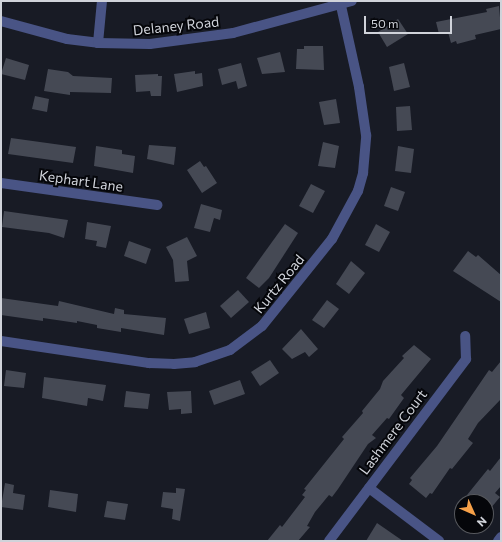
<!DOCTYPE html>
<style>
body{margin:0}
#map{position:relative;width:502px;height:542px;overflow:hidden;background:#181b25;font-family:Commissioner,sans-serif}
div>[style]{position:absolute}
.building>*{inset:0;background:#454954}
.minor>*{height:10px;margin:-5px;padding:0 5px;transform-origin:5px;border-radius:5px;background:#495485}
.tertiary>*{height:10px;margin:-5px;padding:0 5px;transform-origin:5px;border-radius:5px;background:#495485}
span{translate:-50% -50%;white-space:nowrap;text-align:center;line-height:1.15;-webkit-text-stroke:4px #05060a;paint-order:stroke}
.street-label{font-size:14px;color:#d0d3da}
.frame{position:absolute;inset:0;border:2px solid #d0d3da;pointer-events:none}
.north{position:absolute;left:454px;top:494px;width:40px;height:40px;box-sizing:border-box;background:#05060a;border:1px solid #56585d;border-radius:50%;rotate:135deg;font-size:11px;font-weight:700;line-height:16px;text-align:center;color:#d0d3da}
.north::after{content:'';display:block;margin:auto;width:14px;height:18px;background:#f7a149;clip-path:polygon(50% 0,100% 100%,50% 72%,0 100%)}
.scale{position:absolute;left:364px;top:16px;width:88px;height:18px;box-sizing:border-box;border:2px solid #d0d3da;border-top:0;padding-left:5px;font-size:12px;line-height:14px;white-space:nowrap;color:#d0d3da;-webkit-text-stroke:3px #05060a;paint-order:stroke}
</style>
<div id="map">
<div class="building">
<i style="clip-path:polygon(499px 6px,501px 29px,475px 35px,476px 39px,457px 44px,456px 41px,451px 43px,448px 32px,439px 34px,436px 22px,487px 12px,486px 9px)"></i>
<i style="clip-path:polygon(398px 19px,408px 34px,387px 47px,378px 32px)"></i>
<i style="clip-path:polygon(304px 46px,323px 46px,324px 70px,296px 69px,297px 49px,304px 49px)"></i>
<i style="clip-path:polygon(280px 52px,285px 72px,262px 74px,257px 58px)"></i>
<i style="clip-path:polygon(6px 58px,29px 65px,25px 80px,1px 74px)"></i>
<i style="clip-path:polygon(241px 63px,247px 86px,238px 89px,236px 81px,222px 85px,218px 69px)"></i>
<i style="clip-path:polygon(404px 63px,410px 87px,394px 91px,389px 67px)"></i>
<i style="clip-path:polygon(48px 69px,68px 72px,73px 76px,112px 78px,111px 93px,70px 92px,70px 95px,44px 91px)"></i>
<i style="clip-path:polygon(195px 71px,195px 74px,202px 73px,203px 86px,177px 92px,174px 74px)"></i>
<i style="clip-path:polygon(158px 74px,158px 76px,162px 76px,161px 96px,151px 96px,150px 91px,136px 92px,135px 75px)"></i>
<i style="clip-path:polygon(35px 96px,49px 99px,47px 112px,32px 109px)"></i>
<i style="clip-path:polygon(336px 99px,340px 123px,324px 125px,319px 102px)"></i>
<i style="clip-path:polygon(410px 106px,412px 130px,397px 131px,396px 107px)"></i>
<i style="clip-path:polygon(11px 138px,76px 147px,73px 163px,8px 154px)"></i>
<i style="clip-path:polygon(323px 142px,339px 146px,335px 168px,318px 166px)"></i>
<i style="clip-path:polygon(149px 145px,176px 147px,174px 165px,147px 159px)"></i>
<i style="clip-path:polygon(96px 146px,122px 150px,122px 154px,135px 156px,133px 173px,94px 166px)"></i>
<i style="clip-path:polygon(398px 146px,414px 149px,411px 173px,395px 171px)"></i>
<i style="clip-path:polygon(200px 161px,204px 167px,206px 166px,217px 183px,202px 193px,187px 170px)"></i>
<i style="clip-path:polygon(311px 184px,325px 191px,313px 213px,299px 206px)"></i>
<i style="clip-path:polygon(391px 187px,405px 192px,398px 211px,384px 206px)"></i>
<i style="clip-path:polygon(201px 204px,222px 210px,220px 220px,214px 218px,210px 232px,194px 228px)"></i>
<i style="clip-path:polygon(4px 211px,68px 220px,64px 238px,49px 233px,2px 227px)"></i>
<i style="clip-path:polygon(87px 222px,111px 226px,106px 248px,96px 246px,97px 241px,85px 239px)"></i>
<i style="clip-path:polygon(285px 224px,298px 233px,269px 278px,259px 288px,246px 278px)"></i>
<i style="clip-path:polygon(376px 224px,390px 232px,379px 252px,365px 245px)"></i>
<i style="clip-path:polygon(187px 237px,197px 256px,187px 261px,189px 281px,175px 282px,173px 260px,166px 247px)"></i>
<i style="clip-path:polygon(129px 241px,151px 249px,146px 264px,124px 256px)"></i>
<i style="clip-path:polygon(468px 251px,476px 257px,478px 255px,501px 275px,501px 302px,453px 271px)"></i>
<i style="clip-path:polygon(351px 261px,365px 273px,349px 294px,336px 284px)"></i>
<i style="clip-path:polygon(238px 290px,249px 302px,231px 318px,220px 306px)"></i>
<i style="clip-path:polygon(1px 298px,58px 306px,59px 301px,114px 314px,115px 308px,124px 310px,124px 314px,166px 318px,164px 335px,121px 328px,121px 332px,97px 328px,97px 325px,77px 321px,77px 323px,43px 318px,43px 321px,1px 315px)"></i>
<i style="clip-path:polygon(327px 300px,339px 309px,324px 328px,312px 320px)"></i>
<i style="clip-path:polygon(206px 312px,210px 328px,189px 334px,184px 319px)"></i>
<i style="clip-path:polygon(301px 329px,318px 349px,309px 357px,305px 352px,292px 359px,282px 349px)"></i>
<i style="clip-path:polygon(414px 345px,431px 359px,401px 395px,404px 398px,389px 419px,387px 418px,372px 435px,376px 438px,368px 444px,338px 489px,332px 497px,329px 495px,315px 512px,307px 526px,310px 527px,298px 541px,267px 541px,280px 525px,282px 527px,305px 497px,302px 495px,306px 490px,304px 489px,344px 439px,342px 437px,363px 413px,362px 411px,380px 389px,383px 381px,404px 358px,402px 356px)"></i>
<i style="clip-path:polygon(270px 360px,279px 373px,260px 386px,251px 372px)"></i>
<i style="clip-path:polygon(501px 361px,501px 399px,478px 423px,468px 439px,473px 443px,452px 469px,450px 468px,432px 494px,430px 493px,426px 498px,409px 484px,412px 480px,410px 478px,437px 446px,489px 370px,492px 372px)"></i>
<i style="clip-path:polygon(6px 370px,26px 373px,24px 388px,4px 386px)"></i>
<i style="clip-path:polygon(44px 377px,106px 385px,103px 401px,88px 398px,87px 406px,42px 398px)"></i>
<i style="clip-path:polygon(240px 380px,245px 394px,214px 405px,209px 391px)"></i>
<i style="clip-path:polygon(126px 391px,150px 394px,148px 409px,124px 407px)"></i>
<i style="clip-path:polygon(191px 391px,192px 413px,181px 414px,181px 409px,169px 410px,167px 392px)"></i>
<i style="clip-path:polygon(501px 457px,501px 486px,495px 493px,500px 497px,486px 514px,486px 502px,476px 502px,467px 495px,488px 469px,490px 471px)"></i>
<i style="clip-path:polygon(5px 483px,14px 485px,13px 493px,25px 495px,23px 510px,1px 507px)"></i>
<i style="clip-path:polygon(176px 488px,185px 489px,180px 521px,172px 519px,173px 509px,161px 507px,163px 492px,176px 493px)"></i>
<i style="clip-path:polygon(50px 490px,78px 494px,76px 512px,48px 507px)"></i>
<i style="clip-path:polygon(107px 501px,128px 504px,125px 520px,104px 517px)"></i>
<i style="clip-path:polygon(377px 523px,403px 541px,366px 541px)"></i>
</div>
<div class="minor">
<i style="left:98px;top:43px;width:42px;rotate:-84.6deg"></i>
<i style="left:1px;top:183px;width:158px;rotate:8deg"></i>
<i style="left:1px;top:341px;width:150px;rotate:8.5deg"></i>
<i style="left:149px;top:363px;width:25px;rotate:2deg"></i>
<i style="left:174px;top:364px;width:21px;rotate:-5deg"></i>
<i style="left:195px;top:362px;width:37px;rotate:-19deg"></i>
<i style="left:230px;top:350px;width:40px;rotate:-37deg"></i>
<i style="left:262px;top:326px;width:112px;rotate:-51.2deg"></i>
<i style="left:332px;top:239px;width:55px;rotate:-61.6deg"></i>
<i style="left:358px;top:191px;width:19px;rotate:-74deg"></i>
<i style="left:363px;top:173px;width:38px;rotate:-85deg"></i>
<i style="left:366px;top:135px;width:49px;rotate:-98.3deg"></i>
<i style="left:359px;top:87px;width:88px;rotate:-102.5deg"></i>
<i style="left:369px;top:488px;width:88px;rotate:37.1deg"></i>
<i style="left:329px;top:541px;width:228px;rotate:-53deg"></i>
<i style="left:466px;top:359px;width:23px;rotate:-92deg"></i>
<i style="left:498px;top:541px;width:5px;rotate:-53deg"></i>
</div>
<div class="tertiary">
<i style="left:1px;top:21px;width:68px;rotate:15.3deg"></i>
<i style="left:67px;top:39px;width:31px;rotate:7deg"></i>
<i style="left:98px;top:43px;width:52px;rotate:1.1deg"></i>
<i style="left:150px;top:44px;width:84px;rotate:-7.5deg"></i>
<i style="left:233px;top:33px;width:123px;rotate:-15.1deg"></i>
</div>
<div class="street-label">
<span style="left:176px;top:26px;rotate:-6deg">Delaney Road</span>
<span style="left:81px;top:181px;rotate:8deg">Kephart Lane</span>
<span style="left:279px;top:284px;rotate:-51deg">Kurtz Road</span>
<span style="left:393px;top:432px;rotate:-53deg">Lashmere Court</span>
</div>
<div class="frame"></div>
<div class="north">N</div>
<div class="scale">50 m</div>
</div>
